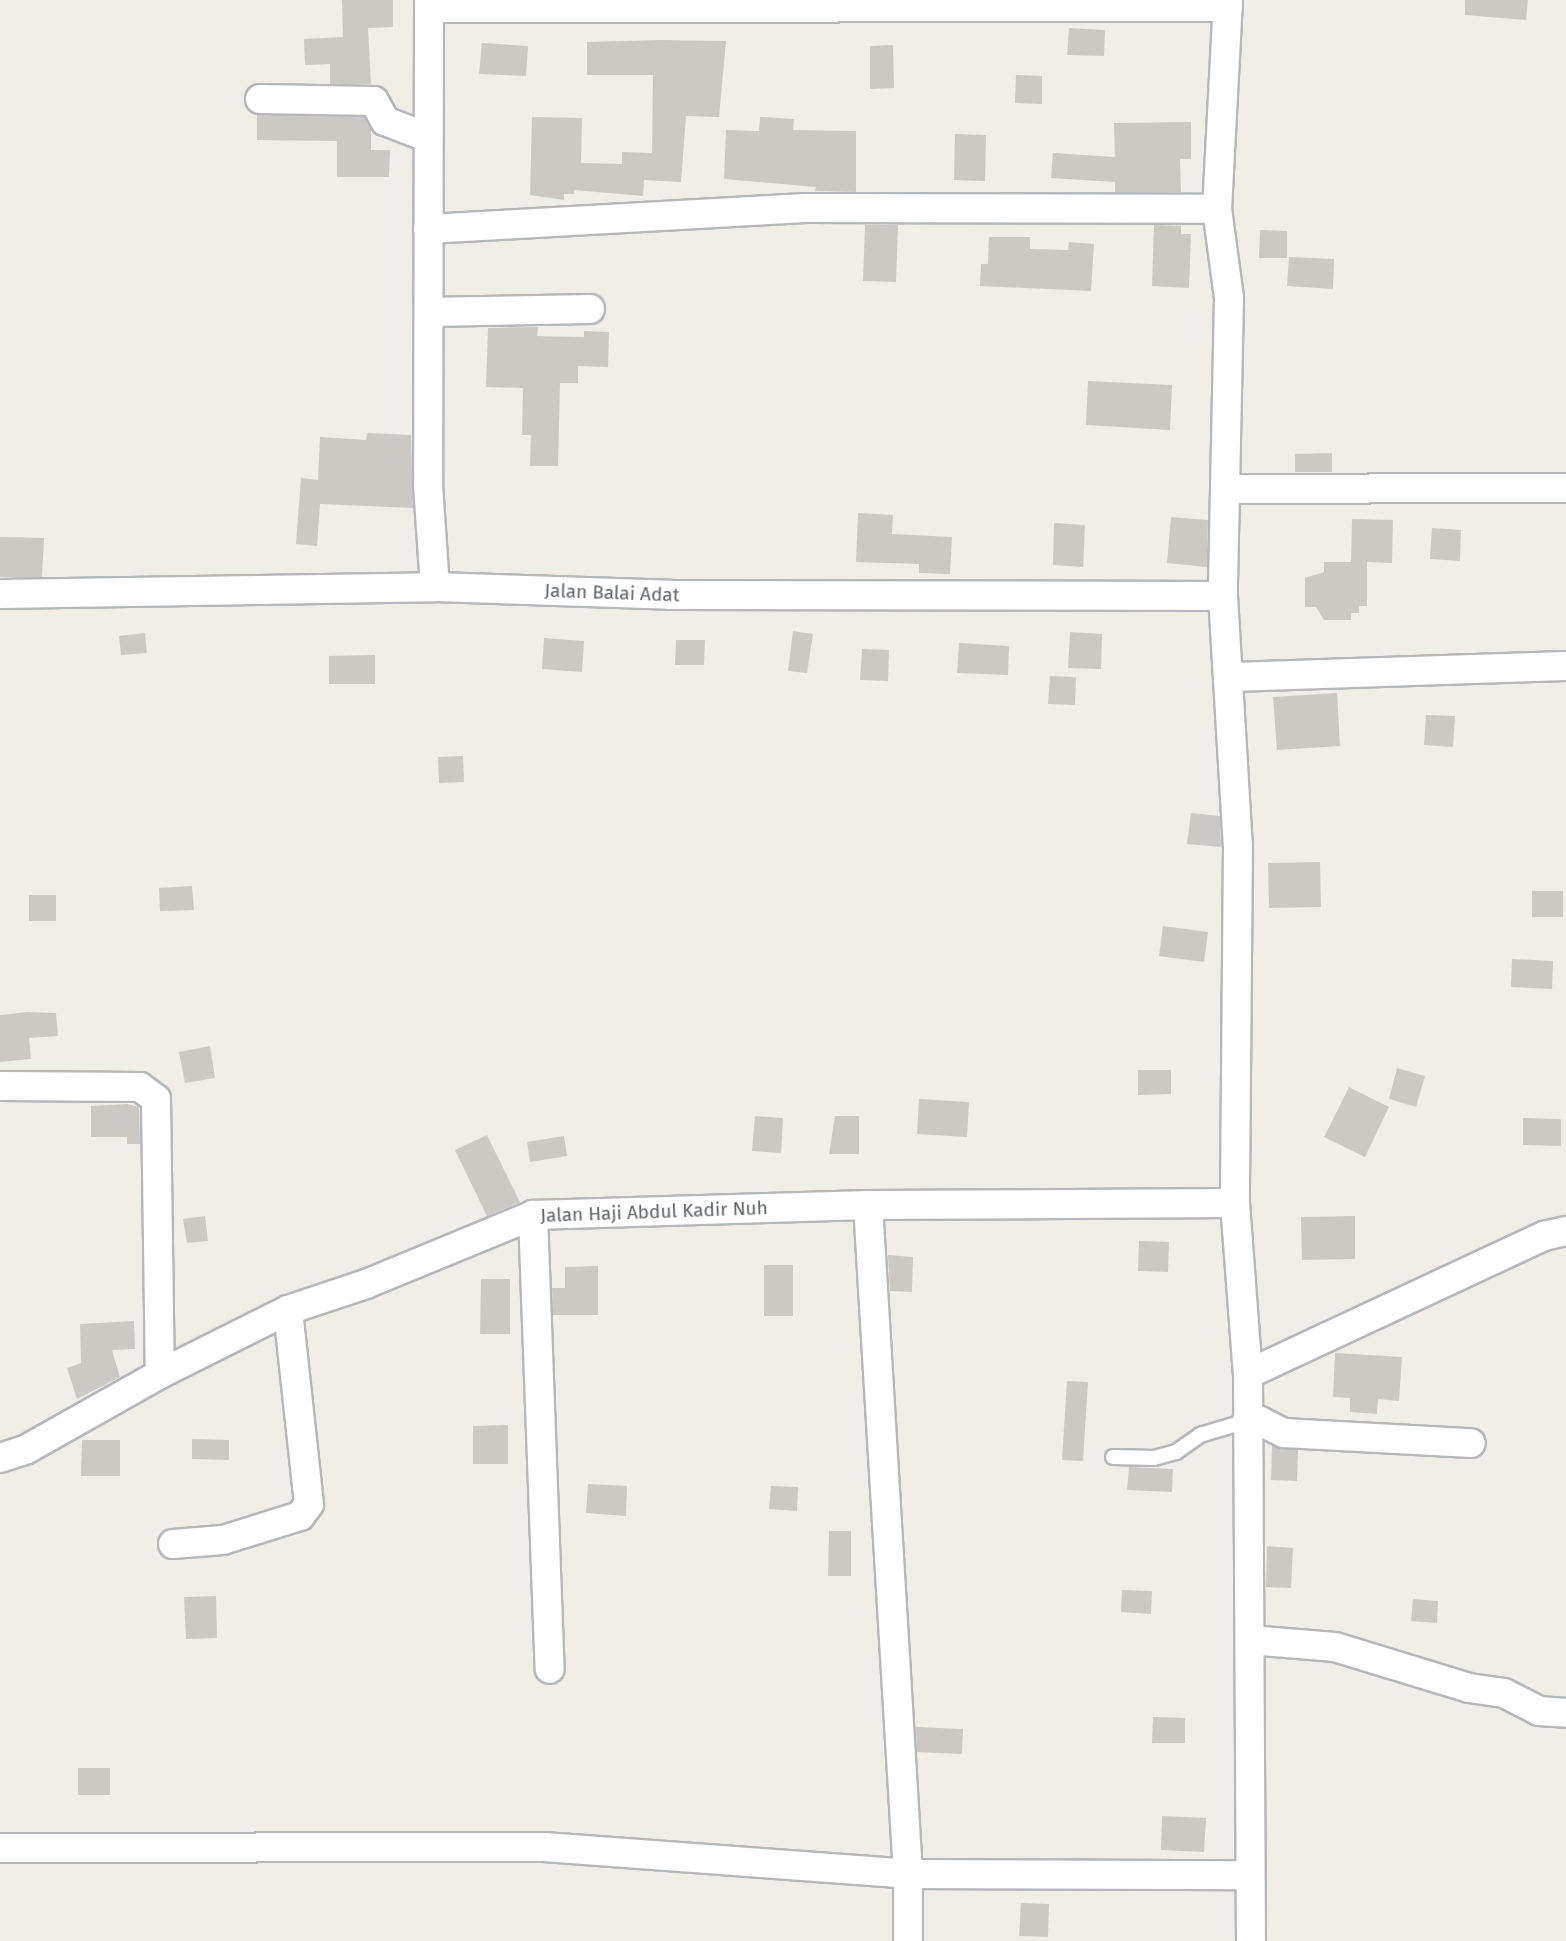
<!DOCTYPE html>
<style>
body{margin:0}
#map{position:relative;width:1566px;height:1941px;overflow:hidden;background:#f0eee7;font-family:"Fira Sans",sans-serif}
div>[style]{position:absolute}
.building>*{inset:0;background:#ccc9c4}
.roads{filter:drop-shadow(2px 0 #b4b7bb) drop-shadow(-2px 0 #b4b7bb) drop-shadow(0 2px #b4b7bb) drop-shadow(0 -2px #b4b7bb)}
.lane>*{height:14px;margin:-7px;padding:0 7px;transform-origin:7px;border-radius:7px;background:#fff}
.street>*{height:28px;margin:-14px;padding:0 14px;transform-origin:14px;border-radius:14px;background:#fff}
span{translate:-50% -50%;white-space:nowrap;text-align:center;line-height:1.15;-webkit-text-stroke:5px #fff;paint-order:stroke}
.street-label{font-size:19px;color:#5e6267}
</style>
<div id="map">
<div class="building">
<i style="clip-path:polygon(342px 0,393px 0,393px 27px,368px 28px,371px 84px,330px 84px,330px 64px,305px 65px,304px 39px,343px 37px)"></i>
<i style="clip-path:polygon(1465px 0,1528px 0,1526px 20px,1465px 15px)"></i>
<i style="clip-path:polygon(1069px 28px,1105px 30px,1104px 56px,1067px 55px)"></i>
<i style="clip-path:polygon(659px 40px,726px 41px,719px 117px,686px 116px,681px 182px,644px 180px,643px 196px,574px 190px,574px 194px,564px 194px,564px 200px,530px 195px,532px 117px,582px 118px,581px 163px,622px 164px,622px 152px,652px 153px,653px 75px,587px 75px,587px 42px)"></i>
<i style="clip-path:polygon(482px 43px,528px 46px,526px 76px,479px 74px)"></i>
<i style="clip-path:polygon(893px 45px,894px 88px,870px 89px,870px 46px)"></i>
<i style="clip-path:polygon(1016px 75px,1042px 76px,1042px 104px,1015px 103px)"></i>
<i style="clip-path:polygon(257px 115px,364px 117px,371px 130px,371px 150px,390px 150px,389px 177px,337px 177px,337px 141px,257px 140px)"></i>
<i style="clip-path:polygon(760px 117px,794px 119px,793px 130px,856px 131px,856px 192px,815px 191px,816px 187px,724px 179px,726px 130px,759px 131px)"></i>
<i style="clip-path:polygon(1191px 122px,1191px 159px,1180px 159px,1181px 192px,1115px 192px,1115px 182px,1051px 178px,1053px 153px,1115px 157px,1114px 123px)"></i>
<i style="clip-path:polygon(955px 134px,986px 135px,985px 181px,954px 180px)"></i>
<i style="clip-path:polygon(865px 225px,898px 225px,896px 282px,863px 281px)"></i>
<i style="clip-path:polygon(1154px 225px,1181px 226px,1181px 234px,1191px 234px,1189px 288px,1152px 286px)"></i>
<i style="clip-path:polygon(1260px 230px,1287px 231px,1287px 258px,1259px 258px)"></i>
<i style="clip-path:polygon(989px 237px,1030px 237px,1030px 249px,1068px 250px,1069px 242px,1094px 244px,1091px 291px,980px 286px,981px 264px,988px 264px)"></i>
<i style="clip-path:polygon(1289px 257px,1334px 259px,1333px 289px,1287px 286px)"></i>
<i style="clip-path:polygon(538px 327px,537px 336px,584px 337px,584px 331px,609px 332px,608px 367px,578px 366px,578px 383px,560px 383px,558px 466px,530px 466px,531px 435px,522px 435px,523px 388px,486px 387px,488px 328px)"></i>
<i style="clip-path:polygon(1088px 381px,1172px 385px,1170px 430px,1086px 425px)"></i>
<i style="clip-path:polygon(367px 433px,411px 435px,413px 508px,320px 504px,317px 546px,296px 544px,301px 478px,318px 480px,320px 437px,366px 440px)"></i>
<i style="clip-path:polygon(1332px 453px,1332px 472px,1295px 472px,1295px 454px)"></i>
<i style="clip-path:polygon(858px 513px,893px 515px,892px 534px,952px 537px,950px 574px,919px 573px,919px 564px,856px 562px)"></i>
<i style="clip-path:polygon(1171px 517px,1208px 520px,1207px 567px,1167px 563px)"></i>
<i style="clip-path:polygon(1352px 519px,1393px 520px,1392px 563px,1367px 562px,1367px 606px,1359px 606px,1359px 613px,1351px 613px,1351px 620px,1324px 620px,1316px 607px,1305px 607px,1305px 578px,1324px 572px,1324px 562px,1351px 562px)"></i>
<i style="clip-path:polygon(1054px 523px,1085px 525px,1083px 567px,1053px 565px)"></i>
<i style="clip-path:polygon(1432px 528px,1461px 530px,1460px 561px,1430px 559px)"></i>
<i style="clip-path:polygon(0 537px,44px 538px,42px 577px,0 577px)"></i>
<i style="clip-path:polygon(793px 631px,813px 634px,807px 673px,788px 671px)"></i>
<i style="clip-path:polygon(1070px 632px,1102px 634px,1101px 669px,1068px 668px)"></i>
<i style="clip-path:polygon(145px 633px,147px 653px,121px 655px,119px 636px)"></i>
<i style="clip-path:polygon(544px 638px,584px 641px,582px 672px,542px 669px)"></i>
<i style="clip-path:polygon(676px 640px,705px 640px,704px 665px,675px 665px)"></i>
<i style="clip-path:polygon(959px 643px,1009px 646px,1008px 675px,957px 673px)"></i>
<i style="clip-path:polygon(862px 649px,889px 650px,888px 681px,860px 680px)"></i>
<i style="clip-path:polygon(375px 655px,375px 684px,329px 684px,329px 656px)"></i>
<i style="clip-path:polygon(1050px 676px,1076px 677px,1075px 705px,1048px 704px)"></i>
<i style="clip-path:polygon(1337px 693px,1340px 746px,1277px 750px,1273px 697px)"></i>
<i style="clip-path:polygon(1426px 715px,1455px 716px,1453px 747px,1424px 745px)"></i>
<i style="clip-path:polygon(463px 756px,464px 782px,439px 783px,438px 757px)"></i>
<i style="clip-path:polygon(1191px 813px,1220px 816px,1221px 847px,1187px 844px)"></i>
<i style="clip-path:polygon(1320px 862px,1321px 907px,1269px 908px,1268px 863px)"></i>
<i style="clip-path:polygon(192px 886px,194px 910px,160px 911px,159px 888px)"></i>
<i style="clip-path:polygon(1532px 891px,1563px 891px,1563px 917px,1532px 917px)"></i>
<i style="clip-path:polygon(29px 895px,56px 895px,56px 921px,29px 921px)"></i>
<i style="clip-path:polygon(1163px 926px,1208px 932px,1204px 962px,1159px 956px)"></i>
<i style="clip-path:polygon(1512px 959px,1553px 961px,1552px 989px,1511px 987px)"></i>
<i style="clip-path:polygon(27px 1012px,56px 1013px,58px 1036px,29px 1038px,31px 1059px,0 1062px,0 1015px)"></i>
<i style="clip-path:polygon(210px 1046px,215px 1078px,185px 1083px,179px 1052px)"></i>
<i style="clip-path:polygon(1397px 1068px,1425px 1076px,1416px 1107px,1389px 1099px)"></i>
<i style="clip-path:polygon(1138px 1070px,1171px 1070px,1171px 1094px,1138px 1095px)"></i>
<i style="clip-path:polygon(1349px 1087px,1389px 1107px,1365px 1157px,1324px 1137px)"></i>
<i style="clip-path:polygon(919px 1099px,969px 1102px,967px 1137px,917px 1134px)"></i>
<i style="clip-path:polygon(127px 1104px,139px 1107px,140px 1144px,127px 1144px,127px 1137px,91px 1137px,91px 1106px)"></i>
<i style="clip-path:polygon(755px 1116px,783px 1118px,781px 1153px,752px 1151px)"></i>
<i style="clip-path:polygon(835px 1116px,859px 1116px,859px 1154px,829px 1154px)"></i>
<i style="clip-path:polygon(1523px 1118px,1561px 1119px,1561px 1146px,1523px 1145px)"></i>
<i style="clip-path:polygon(487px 1135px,520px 1202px,487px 1216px,455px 1150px)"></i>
<i style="clip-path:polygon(564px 1136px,567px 1156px,530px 1162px,527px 1142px)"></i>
<i style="clip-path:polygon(205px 1216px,208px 1241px,187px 1243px,183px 1219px)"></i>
<i style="clip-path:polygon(1355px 1216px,1355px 1259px,1302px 1260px,1301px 1217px)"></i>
<i style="clip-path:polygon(1139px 1241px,1169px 1242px,1168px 1272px,1138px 1271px)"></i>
<i style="clip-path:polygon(888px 1255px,913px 1257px,912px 1292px,890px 1291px)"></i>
<i style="clip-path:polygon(764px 1265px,793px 1265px,793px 1316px,764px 1316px)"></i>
<i style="clip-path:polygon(598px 1266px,598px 1315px,553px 1315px,552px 1288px,565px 1288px,565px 1267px)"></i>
<i style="clip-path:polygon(481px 1279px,510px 1279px,510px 1334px,480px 1334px)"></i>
<i style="clip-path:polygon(134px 1321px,135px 1349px,112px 1350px,120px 1377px,77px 1399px,67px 1368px,81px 1363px,80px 1324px)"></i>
<i style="clip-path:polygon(1335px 1353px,1402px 1357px,1399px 1401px,1378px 1399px,1377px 1414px,1350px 1412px,1350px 1398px,1333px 1397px)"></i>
<i style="clip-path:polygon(1067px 1381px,1088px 1382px,1083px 1461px,1062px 1460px)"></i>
<i style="clip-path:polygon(508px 1425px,508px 1464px,473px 1464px,473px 1426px)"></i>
<i style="clip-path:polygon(192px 1439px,229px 1440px,229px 1460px,192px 1459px)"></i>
<i style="clip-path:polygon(82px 1440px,120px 1440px,120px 1476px,81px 1476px)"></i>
<i style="clip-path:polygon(1272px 1446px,1298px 1450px,1297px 1481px,1271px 1480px)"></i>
<i style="clip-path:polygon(1129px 1467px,1173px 1469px,1172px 1492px,1127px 1490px)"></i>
<i style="clip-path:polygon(588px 1484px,627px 1486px,626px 1516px,586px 1513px)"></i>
<i style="clip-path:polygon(771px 1486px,798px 1487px,797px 1511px,769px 1509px)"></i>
<i style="clip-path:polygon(829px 1531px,851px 1531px,851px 1576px,828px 1576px)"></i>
<i style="clip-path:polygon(1267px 1546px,1293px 1548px,1291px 1588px,1266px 1587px)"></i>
<i style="clip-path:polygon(1122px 1590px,1152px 1591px,1151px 1614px,1121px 1612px)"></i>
<i style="clip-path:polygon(216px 1596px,217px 1638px,186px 1639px,184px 1597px)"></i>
<i style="clip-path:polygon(1413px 1599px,1438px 1601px,1437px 1623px,1411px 1621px)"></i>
<i style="clip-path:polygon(1153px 1717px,1185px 1718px,1185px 1743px,1152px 1743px)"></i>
<i style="clip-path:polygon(916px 1727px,963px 1729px,962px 1754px,917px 1752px)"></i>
<i style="clip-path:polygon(78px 1768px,110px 1768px,110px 1795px,78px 1795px)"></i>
<i style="clip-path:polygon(1162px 1816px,1206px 1818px,1204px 1852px,1161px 1850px)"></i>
<i style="clip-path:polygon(1021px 1903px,1049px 1904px,1048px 1937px,1019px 1936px)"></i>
</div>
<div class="roads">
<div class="lane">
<i style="left:1113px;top:1457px;width:41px;rotate:1.4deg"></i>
<i style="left:1154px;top:1458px;width:23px;rotate:-15deg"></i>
<i style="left:1176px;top:1452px;width:29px;rotate:-35deg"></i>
<i style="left:1200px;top:1435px;width:49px;rotate:-16.6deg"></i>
</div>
<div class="street">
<i style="left:429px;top:0;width:485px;rotate:90.1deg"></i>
<i style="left:428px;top:485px;width:102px;rotate:86.1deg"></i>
<i style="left:1228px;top:0;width:209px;rotate:93deg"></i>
<i style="left:1217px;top:209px;width:90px;rotate:82.3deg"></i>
<i style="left:1229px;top:298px;width:298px;rotate:91.2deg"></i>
<i style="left:1223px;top:596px;width:249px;rotate:86.6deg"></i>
<i style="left:1238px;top:845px;width:358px;rotate:90.5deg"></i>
<i style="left:1235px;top:1203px;width:171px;rotate:85.7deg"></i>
<i style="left:1248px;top:1374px;width:567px;rotate:89.7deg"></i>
<i style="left:430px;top:8px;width:798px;rotate:-0.07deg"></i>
<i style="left:260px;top:99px;width:114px;rotate:1deg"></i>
<i style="left:374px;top:101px;width:23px;rotate:61deg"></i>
<i style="left:385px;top:121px;width:45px;rotate:20.9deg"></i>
<i style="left:428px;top:229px;width:378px;rotate:-3.2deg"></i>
<i style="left:805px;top:208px;width:412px;rotate:0.1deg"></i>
<i style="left:429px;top:312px;width:161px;rotate:-1.1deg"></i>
<i style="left:1226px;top:489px;width:340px;rotate:-0.2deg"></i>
<i style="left:0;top:594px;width:435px;rotate:-0.9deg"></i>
<i style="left:435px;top:587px;width:235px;rotate:1.9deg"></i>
<i style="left:670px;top:595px;width:553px;rotate:0.1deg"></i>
<i style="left:1231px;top:677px;width:335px;rotate:-1.9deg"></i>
<i style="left:0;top:1086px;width:140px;rotate:0.4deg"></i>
<i style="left:140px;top:1087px;width:20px;rotate:37deg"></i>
<i style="left:156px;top:1099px;width:275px;rotate:89.2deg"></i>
<i style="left:868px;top:1205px;width:670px;rotate:86.58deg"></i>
<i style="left:908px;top:1874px;width:67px;rotate:90deg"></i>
<i style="left:533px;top:1215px;width:454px;rotate:87.9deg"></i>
<i style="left:1248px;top:1374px;width:327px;rotate:-25deg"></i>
<i style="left:1544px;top:1236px;width:23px;rotate:-13deg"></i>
<i style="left:1247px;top:1421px;width:13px"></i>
<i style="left:1260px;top:1421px;width:27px;rotate:27deg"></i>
<i style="left:1284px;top:1433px;width:187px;rotate:3.1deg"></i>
<i style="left:0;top:1458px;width:28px;rotate:-18deg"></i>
<i style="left:27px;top:1449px;width:153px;rotate:-29.4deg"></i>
<i style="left:160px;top:1374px;width:143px;rotate:-26.6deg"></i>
<i style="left:288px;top:1310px;width:82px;rotate:-18.4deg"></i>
<i style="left:366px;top:1284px;width:181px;rotate:-22.4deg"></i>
<i style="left:533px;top:1215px;width:335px;rotate:-1.7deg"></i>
<i style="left:868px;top:1205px;width:367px;rotate:-0.3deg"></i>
<i style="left:173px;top:1544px;width:50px;rotate:-4.6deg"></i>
<i style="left:223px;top:1540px;width:81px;rotate:-17.3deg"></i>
<i style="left:300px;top:1516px;width:15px;rotate:-53deg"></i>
<i style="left:309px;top:1504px;width:195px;rotate:-96.2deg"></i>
<i style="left:1250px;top:1640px;width:85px;rotate:4.7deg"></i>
<i style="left:1335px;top:1647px;width:140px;rotate:17deg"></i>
<i style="left:1469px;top:1688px;width:35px;rotate:8deg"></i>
<i style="left:1504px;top:1693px;width:39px;rotate:27deg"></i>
<i style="left:1539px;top:1711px;width:27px;rotate:4deg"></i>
<i style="left:0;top:1848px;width:544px;rotate:-0.11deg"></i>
<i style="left:544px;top:1847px;width:365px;rotate:4.2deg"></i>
<i style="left:908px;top:1874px;width:340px;rotate:0.2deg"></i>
</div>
</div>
<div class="street-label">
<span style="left:612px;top:593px;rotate:2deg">Jalan Balai Adat</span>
<span style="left:654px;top:1212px;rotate:-2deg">Jalan Haji Abdul Kadir Nuh</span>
</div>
</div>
